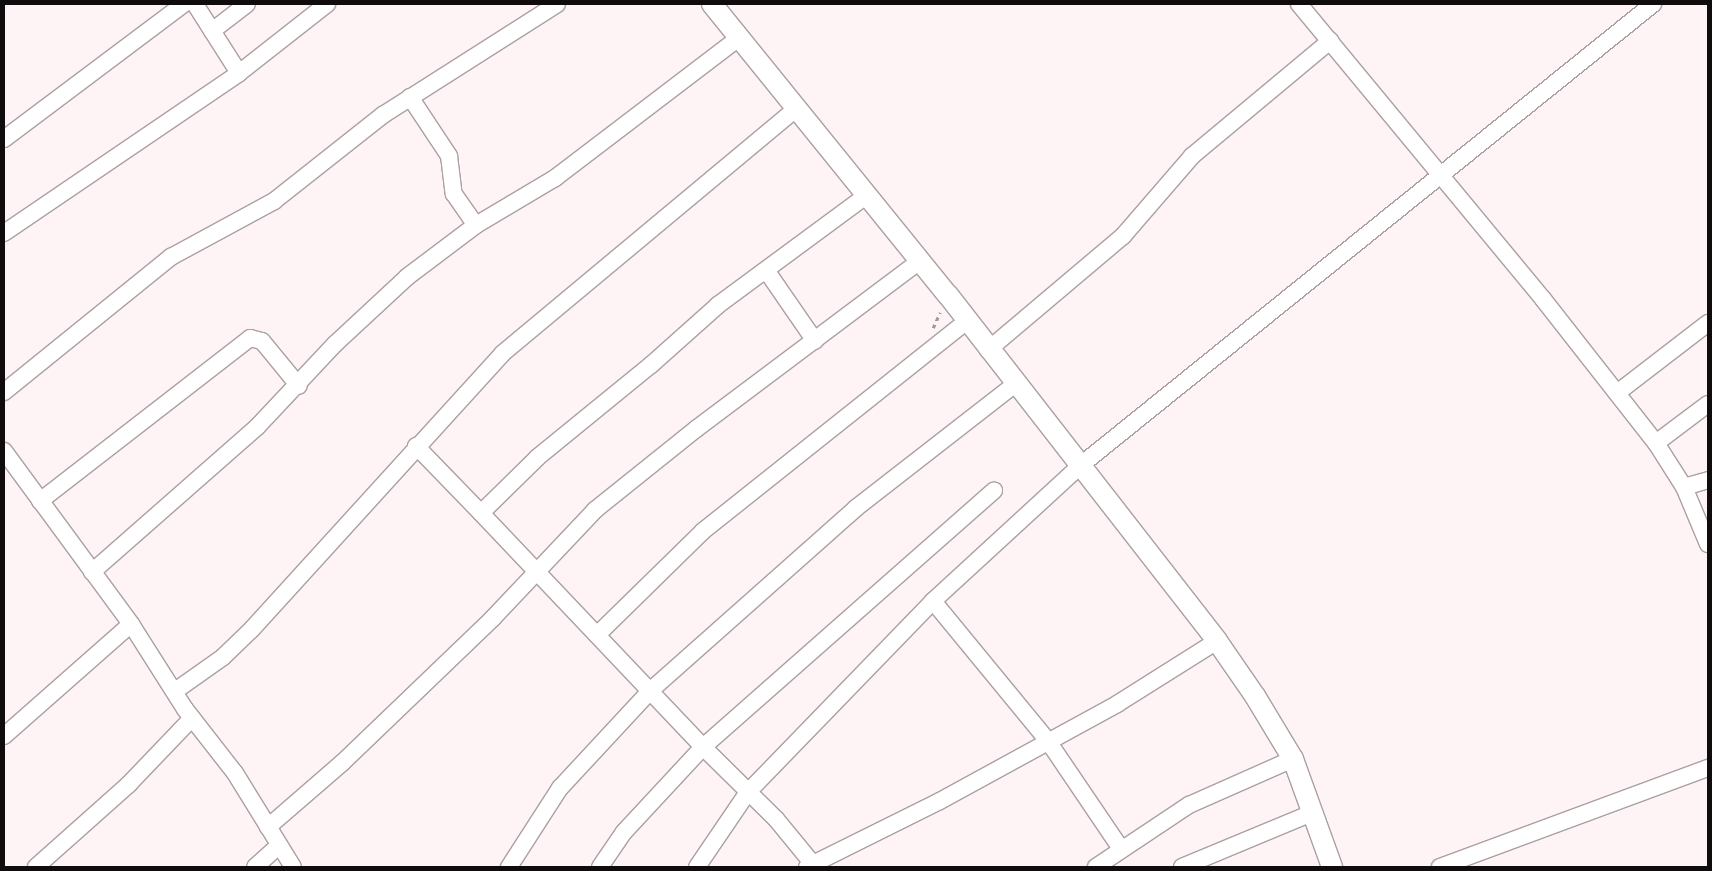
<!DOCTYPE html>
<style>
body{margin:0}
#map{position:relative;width:1712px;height:871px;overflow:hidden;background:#fef4f5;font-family:"Roboto Condensed",sans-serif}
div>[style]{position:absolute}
.path>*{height:2.5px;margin-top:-1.25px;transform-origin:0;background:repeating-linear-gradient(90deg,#9e9697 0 4px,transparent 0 8px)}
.roads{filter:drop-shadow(1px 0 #aba0a2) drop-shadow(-1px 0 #aba0a2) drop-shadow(0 1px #aba0a2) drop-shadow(0 -1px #aba0a2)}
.minor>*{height:16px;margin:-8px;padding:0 8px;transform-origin:8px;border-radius:8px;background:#fff}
.tertiary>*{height:20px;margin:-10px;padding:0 10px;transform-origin:10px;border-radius:10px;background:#fff}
span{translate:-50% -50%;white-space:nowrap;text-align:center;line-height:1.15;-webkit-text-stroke:4px #fff;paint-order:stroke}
.frame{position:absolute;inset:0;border:5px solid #100c0d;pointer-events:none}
</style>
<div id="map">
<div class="path">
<i style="left:933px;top:328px;width:17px;rotate:-66deg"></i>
</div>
<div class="roads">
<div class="minor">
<i style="left:195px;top:4px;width:82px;rotate:57.5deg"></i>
<i style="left:1299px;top:4px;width:383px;rotate:50.4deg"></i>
<i style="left:1543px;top:299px;width:183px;rotate:51.9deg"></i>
<i style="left:1656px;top:443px;width:52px;rotate:57.5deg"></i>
<i style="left:1684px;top:487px;width:62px;rotate:67.2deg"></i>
<i style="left:212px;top:31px;width:44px;rotate:-37.6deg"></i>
<i style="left:410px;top:97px;width:71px;rotate:56.5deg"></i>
<i style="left:449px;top:156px;width:38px;rotate:83deg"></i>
<i style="left:454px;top:194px;width:38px;rotate:55deg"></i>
<i style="left:4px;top:139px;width:225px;rotate:-36.9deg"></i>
<i style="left:4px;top:233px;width:284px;rotate:-34.2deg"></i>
<i style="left:239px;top:73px;width:112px;rotate:-38.1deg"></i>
<i style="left:766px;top:270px;width:86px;rotate:55.4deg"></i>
<i style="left:988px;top:350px;width:177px;rotate:-40.2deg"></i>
<i style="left:1123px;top:236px;width:106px;rotate:-49.2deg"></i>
<i style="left:1192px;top:156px;width:180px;rotate:-39.8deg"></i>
<i style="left:4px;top:392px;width:215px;rotate:-39deg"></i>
<i style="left:171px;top:257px;width:117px;rotate:-28.5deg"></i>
<i style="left:274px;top:201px;width:139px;rotate:-38.3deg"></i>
<i style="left:383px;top:115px;width:206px;rotate:-32.5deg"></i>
<i style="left:1617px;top:393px;width:115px;rotate:-37.6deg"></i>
<i style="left:1656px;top:443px;width:65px;rotate:-36.9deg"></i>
<i style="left:416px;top:446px;width:93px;rotate:45.9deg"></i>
<i style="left:481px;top:513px;width:80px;rotate:-44.5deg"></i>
<i style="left:538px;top:457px;width:146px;rotate:-39.2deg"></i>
<i style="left:651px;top:365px;width:90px;rotate:-41.8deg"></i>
<i style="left:718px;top:305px;width:184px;rotate:-36.4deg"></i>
<i style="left:4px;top:451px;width:215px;rotate:53.7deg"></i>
<i style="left:131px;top:624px;width:101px;rotate:57.6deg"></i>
<i style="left:185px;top:709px;width:81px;rotate:52deg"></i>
<i style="left:235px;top:773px;width:110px;rotate:58.3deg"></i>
<i style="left:1684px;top:487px;width:25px;rotate:-16deg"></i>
<i style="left:40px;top:501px;width:266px;rotate:-37.8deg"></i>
<i style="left:250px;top:338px;width:12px;rotate:14deg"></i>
<i style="left:262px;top:341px;width:58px;rotate:50.6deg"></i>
<i style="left:481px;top:513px;width:323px;rotate:46.5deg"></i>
<i style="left:703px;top:747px;width:103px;rotate:44.6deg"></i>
<i style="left:776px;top:819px;width:58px;rotate:50.6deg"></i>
<i style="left:92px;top:572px;width:220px;rotate:-41.3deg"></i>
<i style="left:257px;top:427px;width:114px;rotate:-46.8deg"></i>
<i style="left:335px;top:344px;width:98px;rotate:-42.9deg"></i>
<i style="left:407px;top:277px;width:86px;rotate:-37deg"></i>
<i style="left:476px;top:225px;width:92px;rotate:-30.7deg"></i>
<i style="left:555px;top:178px;width:231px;rotate:-37.3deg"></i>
<i style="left:933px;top:601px;width:181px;rotate:50.6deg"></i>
<i style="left:1048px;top:741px;width:130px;rotate:55.9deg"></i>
<i style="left:598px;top:634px;width:147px;rotate:-44.4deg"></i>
<i style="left:703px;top:531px;width:336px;rotate:-38.5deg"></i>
<i style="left:175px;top:691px;width:59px;rotate:-35.3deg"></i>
<i style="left:223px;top:657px;width:40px;rotate:-44deg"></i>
<i style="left:252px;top:629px;width:373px;rotate:-47.7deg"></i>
<i style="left:503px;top:353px;width:383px;rotate:-39.8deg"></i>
<i style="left:4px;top:736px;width:169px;rotate:-41.4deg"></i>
<i style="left:268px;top:827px;width:98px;rotate:-40.9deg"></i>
<i style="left:342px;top:763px;width:209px;rotate:-43.8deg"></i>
<i style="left:493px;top:618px;width:149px;rotate:-46.6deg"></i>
<i style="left:595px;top:510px;width:129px;rotate:-38.7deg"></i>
<i style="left:696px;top:429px;width:280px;rotate:-36.9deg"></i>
<i style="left:36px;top:867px;width:125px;rotate:-41.7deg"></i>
<i style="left:129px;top:784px;width:91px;rotate:-46.3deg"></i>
<i style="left:255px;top:867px;width:31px;rotate:-42deg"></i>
<i style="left:509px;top:867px;width:94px;rotate:-57.2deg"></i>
<i style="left:560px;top:788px;width:132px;rotate:-47.1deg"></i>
<i style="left:650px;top:691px;width:276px;rotate:-41.6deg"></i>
<i style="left:856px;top:508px;width:202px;rotate:-37.9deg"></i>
<i style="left:600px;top:867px;width:42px;rotate:-55.6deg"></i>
<i style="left:624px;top:832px;width:116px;rotate:-47.1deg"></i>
<i style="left:703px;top:747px;width:388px;rotate:-41.4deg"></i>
<i style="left:697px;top:867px;width:91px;rotate:-55.8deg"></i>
<i style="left:748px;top:792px;width:266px;rotate:-45.9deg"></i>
<i style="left:933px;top:601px;width:201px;rotate:-42.6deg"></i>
<i style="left:1081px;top:465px;width:735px;rotate:-38.87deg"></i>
<i style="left:807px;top:867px;width:148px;rotate:-26.4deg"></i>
<i style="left:940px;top:801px;width:202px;rotate:-28.7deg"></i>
<i style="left:1117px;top:704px;width:118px;rotate:-32.2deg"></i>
<i style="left:1096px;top:867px;width:112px;rotate:-33.7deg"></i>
<i style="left:1189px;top:805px;width:114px;rotate:-23.9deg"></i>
<i style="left:1182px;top:867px;width:141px;rotate:-22.6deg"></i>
<i style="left:1440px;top:867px;width:286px;rotate:-20.3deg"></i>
</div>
<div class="tertiary">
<i style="left:712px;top:4px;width:375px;rotate:51deg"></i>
<i style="left:948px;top:295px;width:438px;rotate:52.1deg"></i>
<i style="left:1217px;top:641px;width:67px;rotate:55.4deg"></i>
<i style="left:1255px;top:696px;width:74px;rotate:58.9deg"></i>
<i style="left:1293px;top:759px;width:115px;rotate:70.1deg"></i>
</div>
</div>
<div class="frame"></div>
</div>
